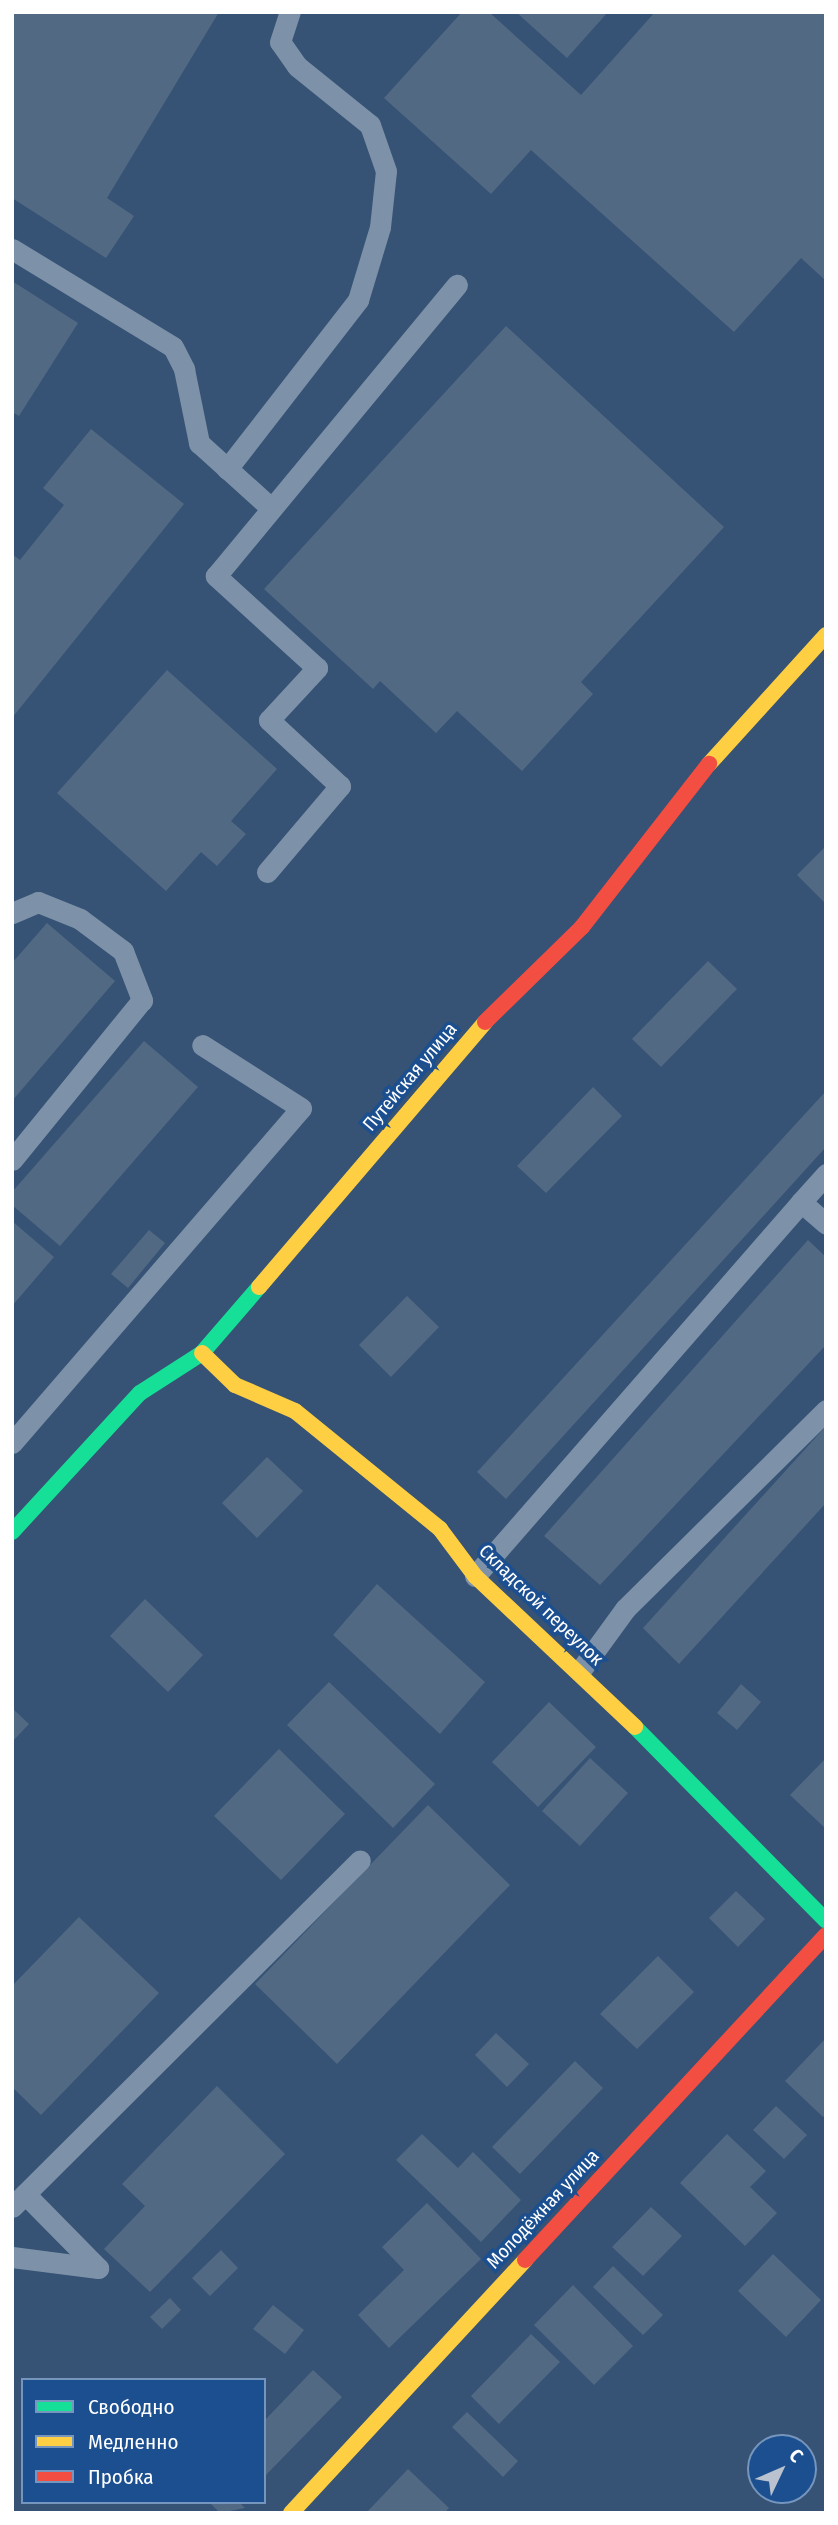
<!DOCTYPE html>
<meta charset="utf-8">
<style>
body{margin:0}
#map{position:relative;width:838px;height:2525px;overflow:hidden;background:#365274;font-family:"Fira Sans Condensed",sans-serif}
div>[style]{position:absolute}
.building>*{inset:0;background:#526984}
.lane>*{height:21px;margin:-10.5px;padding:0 10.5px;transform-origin:10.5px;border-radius:10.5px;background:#7d92a8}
.fast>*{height:16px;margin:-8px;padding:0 8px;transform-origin:8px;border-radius:8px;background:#16e098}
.slow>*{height:16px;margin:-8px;padding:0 8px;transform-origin:8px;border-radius:8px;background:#ffcf43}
.jam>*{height:16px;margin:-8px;padding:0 8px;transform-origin:8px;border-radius:8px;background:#f24e42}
span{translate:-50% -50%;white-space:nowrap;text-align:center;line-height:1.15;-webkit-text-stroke:7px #1b4f8f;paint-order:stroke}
.street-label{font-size:19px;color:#fff}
.frame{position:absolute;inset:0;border:14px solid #fff;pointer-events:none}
.legend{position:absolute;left:21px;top:2378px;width:245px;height:126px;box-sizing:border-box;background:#1b4f8f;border:2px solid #7695bc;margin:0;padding:9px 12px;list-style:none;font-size:21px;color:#fff}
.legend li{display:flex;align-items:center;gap:14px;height:35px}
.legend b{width:35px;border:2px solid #7695bc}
.north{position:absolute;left:747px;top:2434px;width:70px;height:70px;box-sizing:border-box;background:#1b4f8f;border:2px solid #7695bc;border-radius:50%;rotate:46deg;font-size:19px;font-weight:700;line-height:28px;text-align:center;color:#fff}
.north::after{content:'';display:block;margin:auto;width:24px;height:32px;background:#b9c2ce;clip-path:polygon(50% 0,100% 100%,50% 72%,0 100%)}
</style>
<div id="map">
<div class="building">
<i style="clip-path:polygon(12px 12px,219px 12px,107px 198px,134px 216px,106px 258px,12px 198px)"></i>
<i style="clip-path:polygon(462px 12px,489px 12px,581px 95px,655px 12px,826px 12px,826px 281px,801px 258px,734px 332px,531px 150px,491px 194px,384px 98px)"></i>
<i style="clip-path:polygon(516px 12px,608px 12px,567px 58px)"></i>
<i style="clip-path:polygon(12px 281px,78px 323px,19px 416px,12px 412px)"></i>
<i style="clip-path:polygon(506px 326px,724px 527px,581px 682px,593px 694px,522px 771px,457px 711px,436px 733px,380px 681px,373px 689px,264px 589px)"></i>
<i style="clip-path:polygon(91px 429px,184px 504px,12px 718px,12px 554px,20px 560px,64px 505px,43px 488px)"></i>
<i style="clip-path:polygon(167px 670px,277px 769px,231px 821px,246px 834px,217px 866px,201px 852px,166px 891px,57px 793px)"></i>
<i style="clip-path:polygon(826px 846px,826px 904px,797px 875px)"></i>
<i style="clip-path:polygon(47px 923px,115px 981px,12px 1101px,12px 963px)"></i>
<i style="clip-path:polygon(708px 961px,737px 989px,661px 1067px,632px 1039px)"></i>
<i style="clip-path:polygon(144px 1041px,198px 1087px,60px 1246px,12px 1205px,12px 1192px)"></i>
<i style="clip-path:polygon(593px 1087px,622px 1116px,546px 1193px,517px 1166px)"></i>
<i style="clip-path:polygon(826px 1091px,826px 1147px,506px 1499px,477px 1472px)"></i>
<i style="clip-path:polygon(12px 1221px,54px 1257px,12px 1306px)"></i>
<i style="clip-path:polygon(149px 1230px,165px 1243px,128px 1288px,111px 1274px)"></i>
<i style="clip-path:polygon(808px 1240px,826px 1257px,826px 1345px,600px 1585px,544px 1536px)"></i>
<i style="clip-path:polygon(407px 1296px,439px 1327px,391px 1377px,359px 1345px)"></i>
<i style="clip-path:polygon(826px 1426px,826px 1503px,679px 1664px,643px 1628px)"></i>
<i style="clip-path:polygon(267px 1457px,303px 1491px,257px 1538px,222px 1503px)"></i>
<i style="clip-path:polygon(377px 1584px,485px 1682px,440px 1734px,333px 1635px)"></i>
<i style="clip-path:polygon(145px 1599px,203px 1655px,168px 1692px,110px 1636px)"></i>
<i style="clip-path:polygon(329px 1682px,435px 1784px,393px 1828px,287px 1725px)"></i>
<i style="clip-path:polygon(741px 1684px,761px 1702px,737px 1730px,717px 1713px)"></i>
<i style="clip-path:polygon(549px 1702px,596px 1747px,538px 1807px,492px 1762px)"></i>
<i style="clip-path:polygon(12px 1708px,29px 1724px,12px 1742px)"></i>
<i style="clip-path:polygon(279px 1749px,345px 1814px,281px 1880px,214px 1816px)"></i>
<i style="clip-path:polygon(590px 1758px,628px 1793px,580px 1846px,542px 1811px)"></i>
<i style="clip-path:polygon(826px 1758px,826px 1829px,790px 1795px)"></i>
<i style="clip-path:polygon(428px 1805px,510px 1885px,337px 2064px,255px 1984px)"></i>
<i style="clip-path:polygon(736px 1891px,765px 1919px,738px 1947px,709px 1918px)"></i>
<i style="clip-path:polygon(79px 1917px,159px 1993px,41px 2115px,12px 2087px,12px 1986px)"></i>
<i style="clip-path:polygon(658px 1956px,694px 1992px,637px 2049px,600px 2014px)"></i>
<i style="clip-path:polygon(496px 2033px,529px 2064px,507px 2087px,475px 2055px)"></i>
<i style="clip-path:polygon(826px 2038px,826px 2114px,823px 2117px,785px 2081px)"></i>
<i style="clip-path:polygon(575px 2061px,603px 2088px,520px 2174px,492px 2147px)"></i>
<i style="clip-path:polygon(217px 2086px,285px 2154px,150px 2292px,104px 2249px,145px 2206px,122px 2184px)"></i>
<i style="clip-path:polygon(776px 2106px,807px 2135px,784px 2159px,753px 2130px)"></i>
<i style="clip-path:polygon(422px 2134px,458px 2168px,473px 2152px,521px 2200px,481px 2242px,396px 2160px)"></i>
<i style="clip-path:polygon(727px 2134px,766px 2171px,750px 2187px,777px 2213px,745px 2246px,680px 2183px)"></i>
<i style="clip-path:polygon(427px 2203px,481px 2259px,389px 2348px,358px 2315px,404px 2270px,382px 2247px)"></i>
<i style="clip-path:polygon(651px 2207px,682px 2236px,643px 2276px,612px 2247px)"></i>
<i style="clip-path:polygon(221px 2250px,238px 2268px,210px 2296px,192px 2278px)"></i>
<i style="clip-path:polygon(773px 2254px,821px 2300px,786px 2337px,738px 2291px)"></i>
<i style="clip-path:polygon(613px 2266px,663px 2315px,643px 2335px,593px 2287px)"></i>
<i style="clip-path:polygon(573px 2285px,633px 2346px,594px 2385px,534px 2325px)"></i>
<i style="clip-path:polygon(170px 2298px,181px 2310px,162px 2329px,150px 2317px)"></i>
<i style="clip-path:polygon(273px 2305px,304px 2330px,285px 2354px,253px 2329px)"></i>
<i style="clip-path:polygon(531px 2334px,560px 2362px,499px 2424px,471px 2396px)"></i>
<i style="clip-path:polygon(313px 2370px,342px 2397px,264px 2477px,264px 2421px)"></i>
<i style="clip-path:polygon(467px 2412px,518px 2461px,503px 2477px,452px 2427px)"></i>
<i style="clip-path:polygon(408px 2469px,449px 2508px,444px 2513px,366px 2513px)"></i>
<i style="clip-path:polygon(209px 2502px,239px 2502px,245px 2508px,220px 2513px)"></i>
</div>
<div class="lane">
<i style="left:12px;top:249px;width:188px;rotate:31.3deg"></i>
<i style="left:173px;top:347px;width:25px;rotate:63deg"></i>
<i style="left:184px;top:369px;width:76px;rotate:78.5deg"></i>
<i style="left:199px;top:443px;width:97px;rotate:42.1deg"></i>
<i style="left:227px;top:469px;width:214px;rotate:-52.2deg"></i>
<i style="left:358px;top:300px;width:76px;rotate:-73.2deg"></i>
<i style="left:380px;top:227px;width:56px;rotate:-83.9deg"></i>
<i style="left:386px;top:171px;width:49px;rotate:-109.2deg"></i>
<i style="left:370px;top:125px;width:94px;rotate:-141.1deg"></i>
<i style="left:297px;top:66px;width:29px;rotate:-125deg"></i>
<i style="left:280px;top:42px;width:32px;rotate:-72deg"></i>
<i style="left:267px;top:872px;width:113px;rotate:-49.7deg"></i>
<i style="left:340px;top:786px;width:97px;rotate:-137.1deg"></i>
<i style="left:269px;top:720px;width:71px;rotate:-47.3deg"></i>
<i style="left:317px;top:668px;width:137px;rotate:-137.7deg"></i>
<i style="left:216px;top:576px;width:378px;rotate:-50.4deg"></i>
<i style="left:12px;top:913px;width:28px;rotate:-23deg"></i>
<i style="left:38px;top:902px;width:45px;rotate:22deg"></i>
<i style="left:80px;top:919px;width:54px;rotate:36.7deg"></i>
<i style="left:123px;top:951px;width:53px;rotate:68.8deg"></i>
<i style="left:142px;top:1000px;width:206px;rotate:129.1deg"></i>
<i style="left:801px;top:1202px;width:38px;rotate:-48deg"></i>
<i style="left:12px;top:1443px;width:442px;rotate:-49.2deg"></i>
<i style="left:301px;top:1108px;width:117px;rotate:-147.5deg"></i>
<i style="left:475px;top:1576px;width:496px;rotate:-48.9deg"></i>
<i style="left:801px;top:1202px;width:33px;rotate:41deg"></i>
<i style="left:580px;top:1671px;width:77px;rotate:-54deg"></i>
<i style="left:625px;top:1609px;width:283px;rotate:-44.7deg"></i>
<i style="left:12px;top:2207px;width:491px;rotate:-44.9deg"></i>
<i style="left:12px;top:2257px;width:87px;rotate:7.3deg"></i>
<i style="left:98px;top:2268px;width:104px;rotate:-134.6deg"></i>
</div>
<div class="fast">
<i style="left:12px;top:1532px;width:189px;rotate:-47.4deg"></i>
<i style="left:140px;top:1393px;width:74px;rotate:-32.8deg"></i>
<i style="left:202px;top:1353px;width:87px;rotate:-49.2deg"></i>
<i style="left:635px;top:1727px;width:272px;rotate:45.4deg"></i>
</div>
<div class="slow">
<i style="left:709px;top:764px;width:174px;rotate:-47.8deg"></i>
<i style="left:259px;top:1287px;width:348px;rotate:-49.5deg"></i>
<i style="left:202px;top:1353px;width:46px;rotate:44.1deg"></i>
<i style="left:235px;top:1385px;width:65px;rotate:23.4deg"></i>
<i style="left:295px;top:1411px;width:187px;rotate:39.1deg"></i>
<i style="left:440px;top:1529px;width:59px;rotate:53.3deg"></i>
<i style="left:475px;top:1576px;width:220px;rotate:43.3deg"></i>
<i style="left:291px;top:2513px;width:345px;rotate:-47.2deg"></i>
</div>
<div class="jam">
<i style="left:485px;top:1022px;width:136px;rotate:-44.4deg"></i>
<i style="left:582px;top:927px;width:207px;rotate:-52.1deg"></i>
<i style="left:525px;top:2260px;width:443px;rotate:-47.2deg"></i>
</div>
<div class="street-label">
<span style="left:410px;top:1077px;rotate:-50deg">Путейская улица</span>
<span style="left:541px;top:1605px;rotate:44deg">Складской переулок</span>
<span style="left:543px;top:2209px;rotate:-47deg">Молодёжная улица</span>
</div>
<div class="frame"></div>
<ul class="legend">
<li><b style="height:9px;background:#16e098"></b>Свободно</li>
<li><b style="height:9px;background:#ffcf43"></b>Медленно</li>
<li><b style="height:9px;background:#f24e42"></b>Пробка</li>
</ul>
<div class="north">С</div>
</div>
